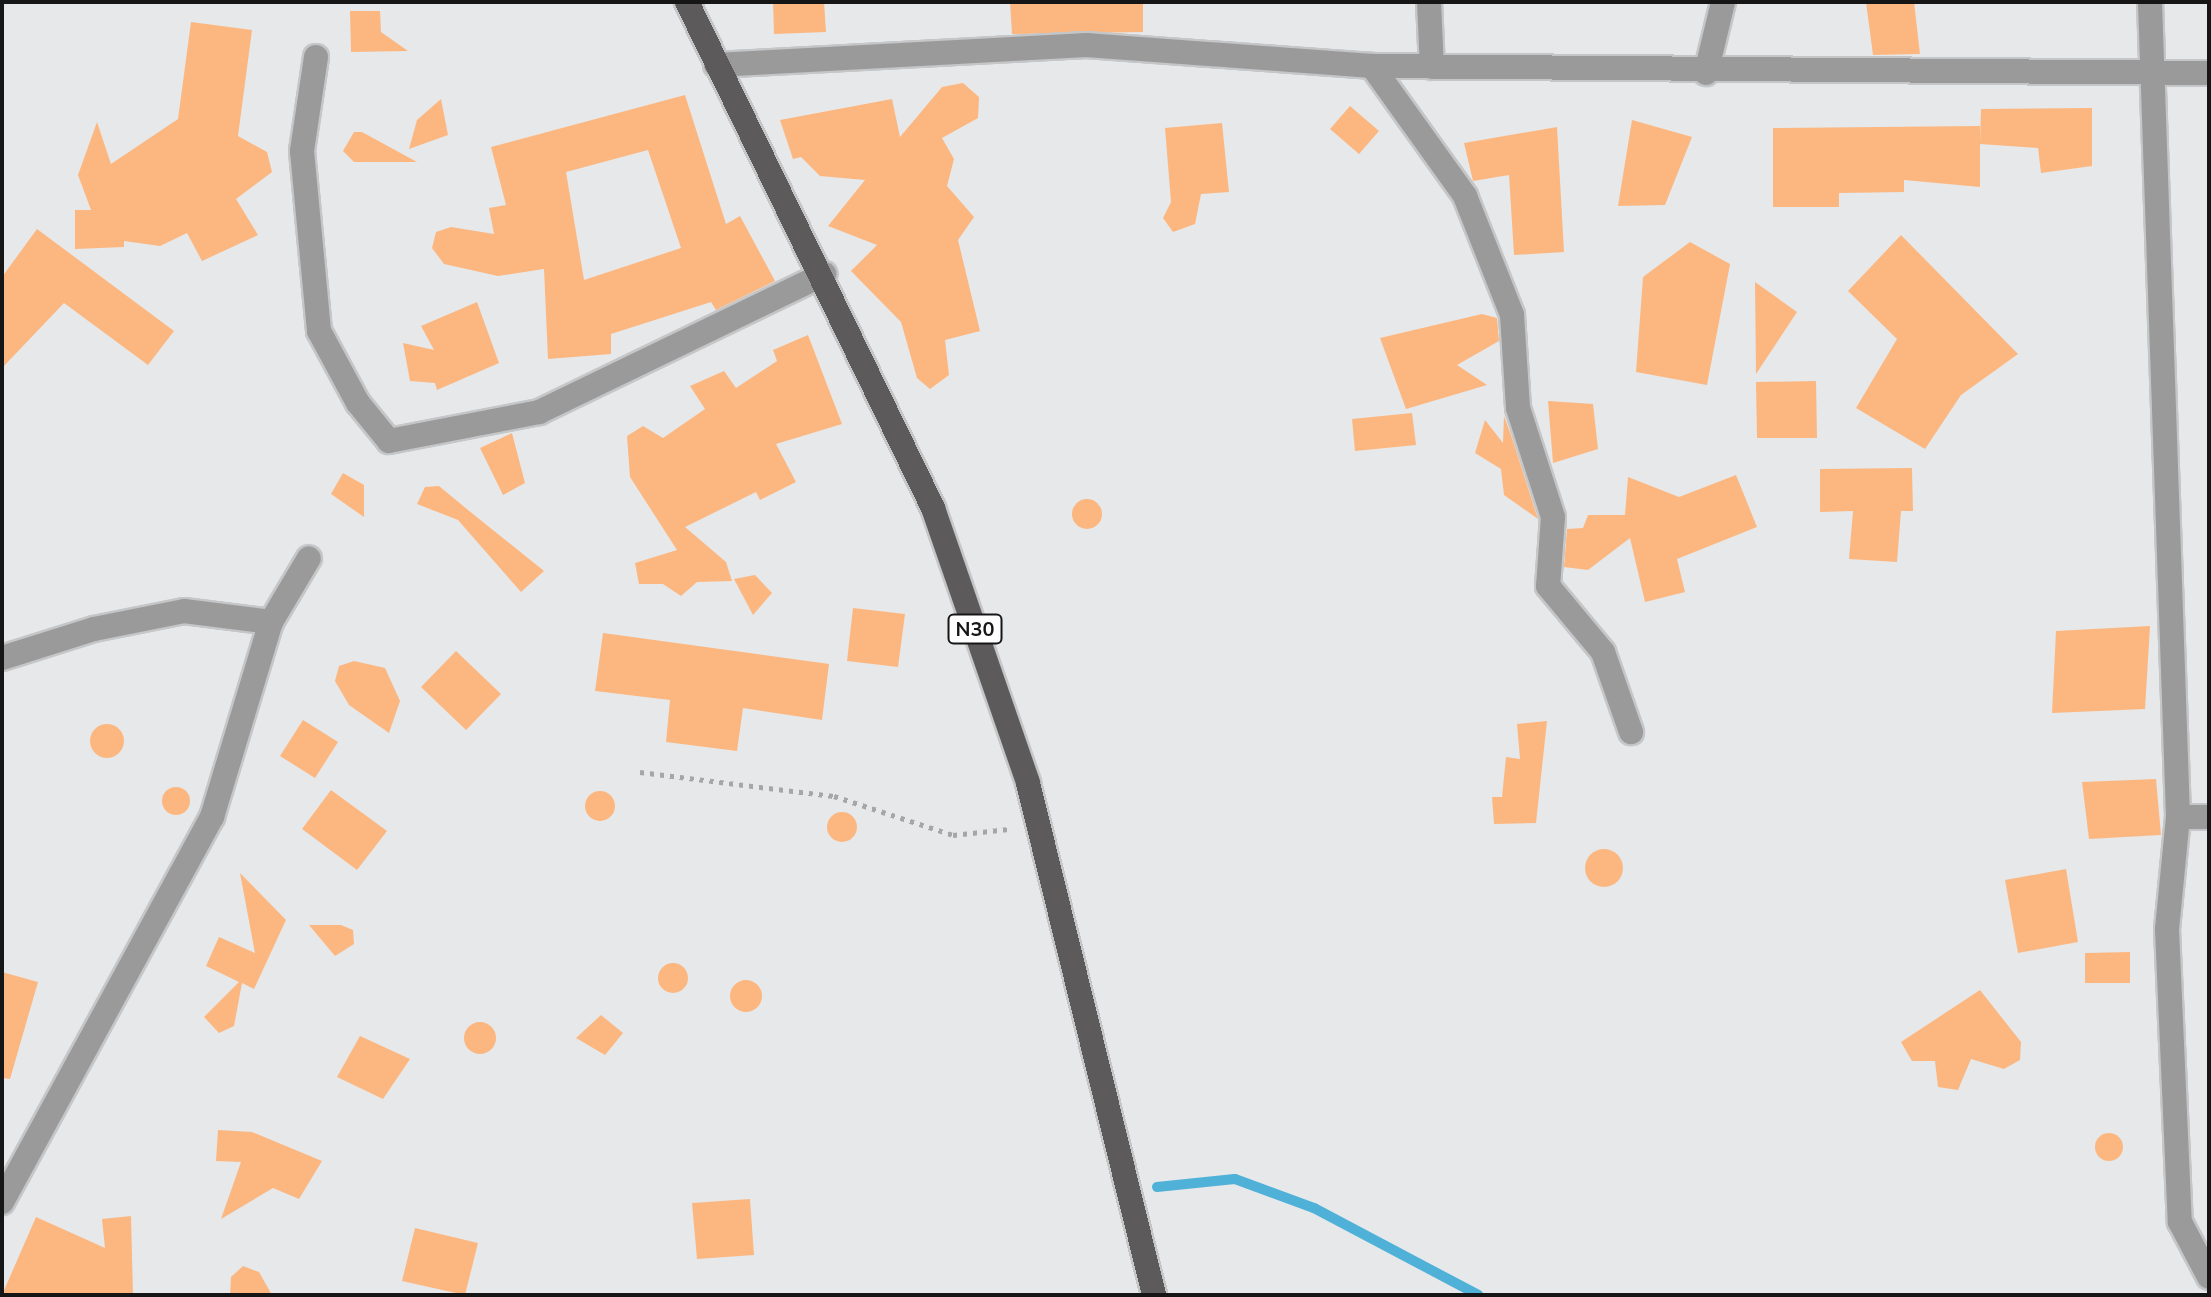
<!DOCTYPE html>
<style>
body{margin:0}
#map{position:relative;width:2211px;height:1297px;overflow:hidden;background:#e6e8ea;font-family:"Nunito Sans",sans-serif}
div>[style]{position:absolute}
.stream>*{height:10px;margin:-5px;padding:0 5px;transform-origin:5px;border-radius:5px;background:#4fb1d7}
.building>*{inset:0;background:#fcb780}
.round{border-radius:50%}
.path>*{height:5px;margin-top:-2.5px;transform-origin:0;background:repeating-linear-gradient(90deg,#a4a6a7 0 4px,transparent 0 10px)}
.roads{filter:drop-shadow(2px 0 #c5c6c8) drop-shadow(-2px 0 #c5c6c8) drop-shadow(0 2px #c5c6c8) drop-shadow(0 -2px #c5c6c8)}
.street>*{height:24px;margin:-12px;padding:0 12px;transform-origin:12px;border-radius:12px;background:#9b9a9a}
.primary>*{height:24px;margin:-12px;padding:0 12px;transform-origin:12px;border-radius:12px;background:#5d5a5b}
span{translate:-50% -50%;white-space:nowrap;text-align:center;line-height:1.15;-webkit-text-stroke:8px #fff;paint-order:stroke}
.shield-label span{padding:2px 6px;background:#fff;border:2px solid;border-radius:6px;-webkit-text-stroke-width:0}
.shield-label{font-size:20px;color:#161617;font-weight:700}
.frame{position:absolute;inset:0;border:4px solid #161617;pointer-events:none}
</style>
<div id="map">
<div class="stream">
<i style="left:1157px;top:1187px;width:78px;rotate:-5.9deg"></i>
<i style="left:1235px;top:1179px;width:84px;rotate:20.2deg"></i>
<i style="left:1314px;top:1208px;width:186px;rotate:27.9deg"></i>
</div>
<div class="building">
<i style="clip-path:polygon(773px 2px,824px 2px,826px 32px,774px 34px)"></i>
<i style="clip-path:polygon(1010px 2px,1143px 2px,1143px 32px,1012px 34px)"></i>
<i style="clip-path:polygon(1866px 2px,1914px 2px,1920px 54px,1873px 55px)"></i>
<i style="clip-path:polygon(350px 11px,380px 11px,381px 32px,408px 51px,351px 52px)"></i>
<i style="clip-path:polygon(191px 22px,252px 30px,238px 136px,267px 152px,272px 172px,236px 199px,258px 235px,202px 261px,187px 233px,160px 246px,124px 241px,124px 247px,75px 249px,75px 210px,91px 210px,78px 175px,97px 122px,111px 164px,178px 119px)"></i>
<i style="clip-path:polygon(963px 83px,979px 97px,978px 118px,942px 138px,954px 159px,947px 186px,974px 217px,958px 240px,980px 331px,945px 340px,949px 375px,930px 389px,917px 378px,901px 322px,851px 271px,877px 245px,828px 226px,865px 180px,820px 176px,801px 157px,793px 159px,780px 120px,892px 99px,900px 137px,942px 87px)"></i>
<i style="clip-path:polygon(evenodd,685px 95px,726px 224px,740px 216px,775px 281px,716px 310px,711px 302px,611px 334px,611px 354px,548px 359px,544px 269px,498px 276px,444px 264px,432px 248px,436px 232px,451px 227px,494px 234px,489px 208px,506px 205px,491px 147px,685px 95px,648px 150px,681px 248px,584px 280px,566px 172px,648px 150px)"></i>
<i style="clip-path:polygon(441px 99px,448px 135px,409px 149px,417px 120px)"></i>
<i style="clip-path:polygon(1350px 106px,1379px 131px,1359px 154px,1330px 129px)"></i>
<i style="clip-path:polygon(2092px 108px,2092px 166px,2041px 173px,2038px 148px,1980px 144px,1981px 109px)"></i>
<i style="clip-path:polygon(1632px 120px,1692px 137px,1665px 205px,1618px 206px)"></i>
<i style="clip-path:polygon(1222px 123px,1229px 192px,1201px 194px,1195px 224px,1173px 232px,1163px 218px,1171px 202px,1165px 128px)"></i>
<i style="clip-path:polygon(1980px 126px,1980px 187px,1904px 180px,1904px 192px,1839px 193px,1839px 207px,1773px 207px,1773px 128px)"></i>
<i style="clip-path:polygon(1557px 127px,1564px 252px,1514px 255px,1509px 175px,1473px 181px,1464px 143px)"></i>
<i style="clip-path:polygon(354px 132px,362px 132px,417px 162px,354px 162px,343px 151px)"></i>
<i style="clip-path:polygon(37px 229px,174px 331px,148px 365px,64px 303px,2px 368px,2px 277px)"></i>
<i style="clip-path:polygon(1901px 235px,2018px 354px,1961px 395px,1925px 449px,1856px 408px,1897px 339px,1848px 291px)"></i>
<i style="clip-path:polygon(1690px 242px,1730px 264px,1707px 385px,1636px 372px,1643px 277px)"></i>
<i style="clip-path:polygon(1755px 282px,1797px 312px,1756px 374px)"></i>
<i style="clip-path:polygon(477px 302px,499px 363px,437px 390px,435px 383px,410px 381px,403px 343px,434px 350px,421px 326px)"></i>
<i style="clip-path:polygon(1482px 314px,1497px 318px,1499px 341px,1457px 365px,1487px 385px,1406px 409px,1380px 338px)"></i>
<i style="clip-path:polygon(808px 335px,842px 424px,776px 444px,796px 482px,760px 500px,756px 492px,685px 527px,726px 562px,732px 581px,697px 582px,681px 596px,663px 584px,639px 584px,635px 563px,677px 550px,630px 477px,627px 436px,643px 426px,663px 438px,705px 409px,690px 386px,724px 371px,736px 388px,777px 361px,773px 350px)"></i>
<i style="clip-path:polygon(1816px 381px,1817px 438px,1757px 438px,1756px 382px)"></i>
<i style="clip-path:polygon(1548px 401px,1593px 404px,1598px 449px,1553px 463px)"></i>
<i style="clip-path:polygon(1412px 413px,1416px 445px,1355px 451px,1352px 419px)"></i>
<i style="clip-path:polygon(1504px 416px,1512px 438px,1538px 519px,1504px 495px,1501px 469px,1475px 453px,1485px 420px,1503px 443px)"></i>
<i style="clip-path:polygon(512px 433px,525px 483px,503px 495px,480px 448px)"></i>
<i style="clip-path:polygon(1912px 468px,1913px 511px,1901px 511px,1897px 562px,1849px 559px,1853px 511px,1820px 512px,1820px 469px)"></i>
<i style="clip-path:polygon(343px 473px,364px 485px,364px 517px,331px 494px)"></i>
<i style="clip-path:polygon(1736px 475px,1757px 527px,1677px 559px,1685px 592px,1645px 602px,1630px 538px,1588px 570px,1564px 567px,1567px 529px,1583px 528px,1588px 515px,1625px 515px,1628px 477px,1679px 497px)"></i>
<i style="clip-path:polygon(439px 486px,468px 510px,544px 571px,521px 592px,458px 520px,417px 504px,425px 487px)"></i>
<i class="round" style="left:1072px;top:499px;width:30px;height:30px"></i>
<i style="clip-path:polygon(755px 575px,772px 593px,753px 615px,734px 579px)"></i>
<i style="clip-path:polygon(853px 608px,905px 614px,898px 667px,847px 661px)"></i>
<i style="clip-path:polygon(2150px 626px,2145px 709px,2052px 713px,2056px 631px)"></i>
<i style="clip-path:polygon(603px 633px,829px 664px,822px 720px,743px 708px,737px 751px,666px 742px,670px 700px,595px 691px)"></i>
<i style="clip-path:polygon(456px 651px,501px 694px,466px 730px,421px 687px)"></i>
<i style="clip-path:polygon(354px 661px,385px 668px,400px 701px,389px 733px,349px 705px,335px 681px,339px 666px)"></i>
<i style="clip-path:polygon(303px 720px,338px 742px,315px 778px,280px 756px)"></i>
<i style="clip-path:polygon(1547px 721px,1536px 823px,1494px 824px,1492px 797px,1502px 797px,1506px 757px,1520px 759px,1517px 724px)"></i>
<i class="round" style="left:90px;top:724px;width:34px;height:34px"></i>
<i style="clip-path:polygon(2156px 779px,2161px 835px,2089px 839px,2082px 782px)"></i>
<i class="round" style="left:162px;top:787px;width:28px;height:28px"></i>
<i style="clip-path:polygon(331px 790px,387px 831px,357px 870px,302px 829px)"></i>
<i class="round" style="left:585px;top:791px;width:30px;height:30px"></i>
<i class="round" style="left:827px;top:812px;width:30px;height:30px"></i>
<i class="round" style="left:1585px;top:849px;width:38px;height:38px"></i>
<i style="clip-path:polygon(2066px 869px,2078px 942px,2018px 953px,2005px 880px)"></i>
<i style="clip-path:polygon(240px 873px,286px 920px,254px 989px,242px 983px,234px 1026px,219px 1033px,204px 1017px,239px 982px,206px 966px,219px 937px,255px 953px)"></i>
<i style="clip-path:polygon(309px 925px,341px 925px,353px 930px,354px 944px,335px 956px)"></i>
<i style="clip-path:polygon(2130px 952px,2130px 983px,2085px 983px,2085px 953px)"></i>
<i class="round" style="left:658px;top:963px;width:30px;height:30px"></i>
<i style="clip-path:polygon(2px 972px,38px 982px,10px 1079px,2px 1078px)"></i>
<i class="round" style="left:730px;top:980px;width:32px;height:32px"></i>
<i style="clip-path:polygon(1980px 990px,2021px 1042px,2020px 1060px,2004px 1069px,1971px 1059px,1958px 1090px,1938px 1087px,1935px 1061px,1912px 1061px,1901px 1042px)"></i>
<i style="clip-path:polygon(601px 1015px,623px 1033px,605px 1055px,576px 1038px)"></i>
<i class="round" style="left:464px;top:1022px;width:32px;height:32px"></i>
<i style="clip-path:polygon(360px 1036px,410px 1059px,383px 1099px,337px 1077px)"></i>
<i style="clip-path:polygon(218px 1130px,252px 1132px,322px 1161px,299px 1199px,273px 1188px,221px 1219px,241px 1162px,216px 1161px)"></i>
<i class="round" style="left:2095px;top:1133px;width:28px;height:28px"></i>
<i style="clip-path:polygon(750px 1199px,754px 1255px,697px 1259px,692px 1203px)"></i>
<i style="clip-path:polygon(131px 1216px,133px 1295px,2px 1295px,36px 1217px,105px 1248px,102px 1219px)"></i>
<i style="clip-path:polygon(415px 1228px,478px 1243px,465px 1295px,402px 1281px)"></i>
<i style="clip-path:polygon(243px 1266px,259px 1272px,272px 1295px,230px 1295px,231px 1277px)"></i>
</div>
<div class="path">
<i style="left:640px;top:772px;width:195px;rotate:7.1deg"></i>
<i style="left:834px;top:796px;width:125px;rotate:18.1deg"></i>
<i style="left:953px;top:835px;width:56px;rotate:-6.1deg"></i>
</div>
<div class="roads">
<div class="street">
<i style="left:1429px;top:2px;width:65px;rotate:87.4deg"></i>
<i style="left:2150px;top:2px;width:815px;rotate:88.03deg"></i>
<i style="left:2178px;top:817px;width:113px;rotate:95.6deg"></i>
<i style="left:2167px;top:929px;width:293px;rotate:87.5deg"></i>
<i style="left:2180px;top:1222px;width:62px;rotate:62.2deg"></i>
<i style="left:316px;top:57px;width:95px;rotate:98.5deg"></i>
<i style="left:302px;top:151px;width:181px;rotate:84.6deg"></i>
<i style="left:319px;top:331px;width:82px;rotate:61.6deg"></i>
<i style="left:358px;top:403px;width:49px;rotate:50.8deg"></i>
<i style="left:389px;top:441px;width:153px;rotate:-10.9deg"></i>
<i style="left:539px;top:412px;width:317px;rotate:-25.8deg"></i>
<i style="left:716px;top:65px;width:371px;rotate:-3.1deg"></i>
<i style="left:1086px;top:45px;width:287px;rotate:4.2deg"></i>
<i style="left:1372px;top:66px;width:837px;rotate:0.48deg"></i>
<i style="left:1372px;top:66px;width:160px;rotate:54.4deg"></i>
<i style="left:1465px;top:196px;width:128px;rotate:68.4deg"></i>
<i style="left:1512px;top:315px;width:93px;rotate:86.3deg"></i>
<i style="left:1518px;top:408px;width:114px;rotate:72.2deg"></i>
<i style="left:1553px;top:517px;width:69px;rotate:94.1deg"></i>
<i style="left:1548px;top:586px;width:86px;rotate:50.2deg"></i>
<i style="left:1603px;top:652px;width:85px;rotate:70.7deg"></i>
<i style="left:1706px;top:73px;width:73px;rotate:-76.5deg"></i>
<i style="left:2px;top:658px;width:96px;rotate:-17.5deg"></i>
<i style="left:94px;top:629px;width:92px;rotate:-11.3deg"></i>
<i style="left:184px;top:611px;width:88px;rotate:7.2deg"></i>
<i style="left:2178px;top:817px;width:31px"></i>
<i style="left:2px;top:1202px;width:439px;rotate:-61.4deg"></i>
<i style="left:212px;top:817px;width:204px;rotate:-73.2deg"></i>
<i style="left:271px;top:622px;width:74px;rotate:-59.3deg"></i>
</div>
<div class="primary">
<i style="left:687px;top:2px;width:563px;rotate:64.07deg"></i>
<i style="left:933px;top:508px;width:291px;rotate:70.9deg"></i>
<i style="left:1028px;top:783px;width:527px;rotate:76.17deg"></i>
</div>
</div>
<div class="shield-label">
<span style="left:975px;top:629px">N30</span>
</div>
<div class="frame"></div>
</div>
